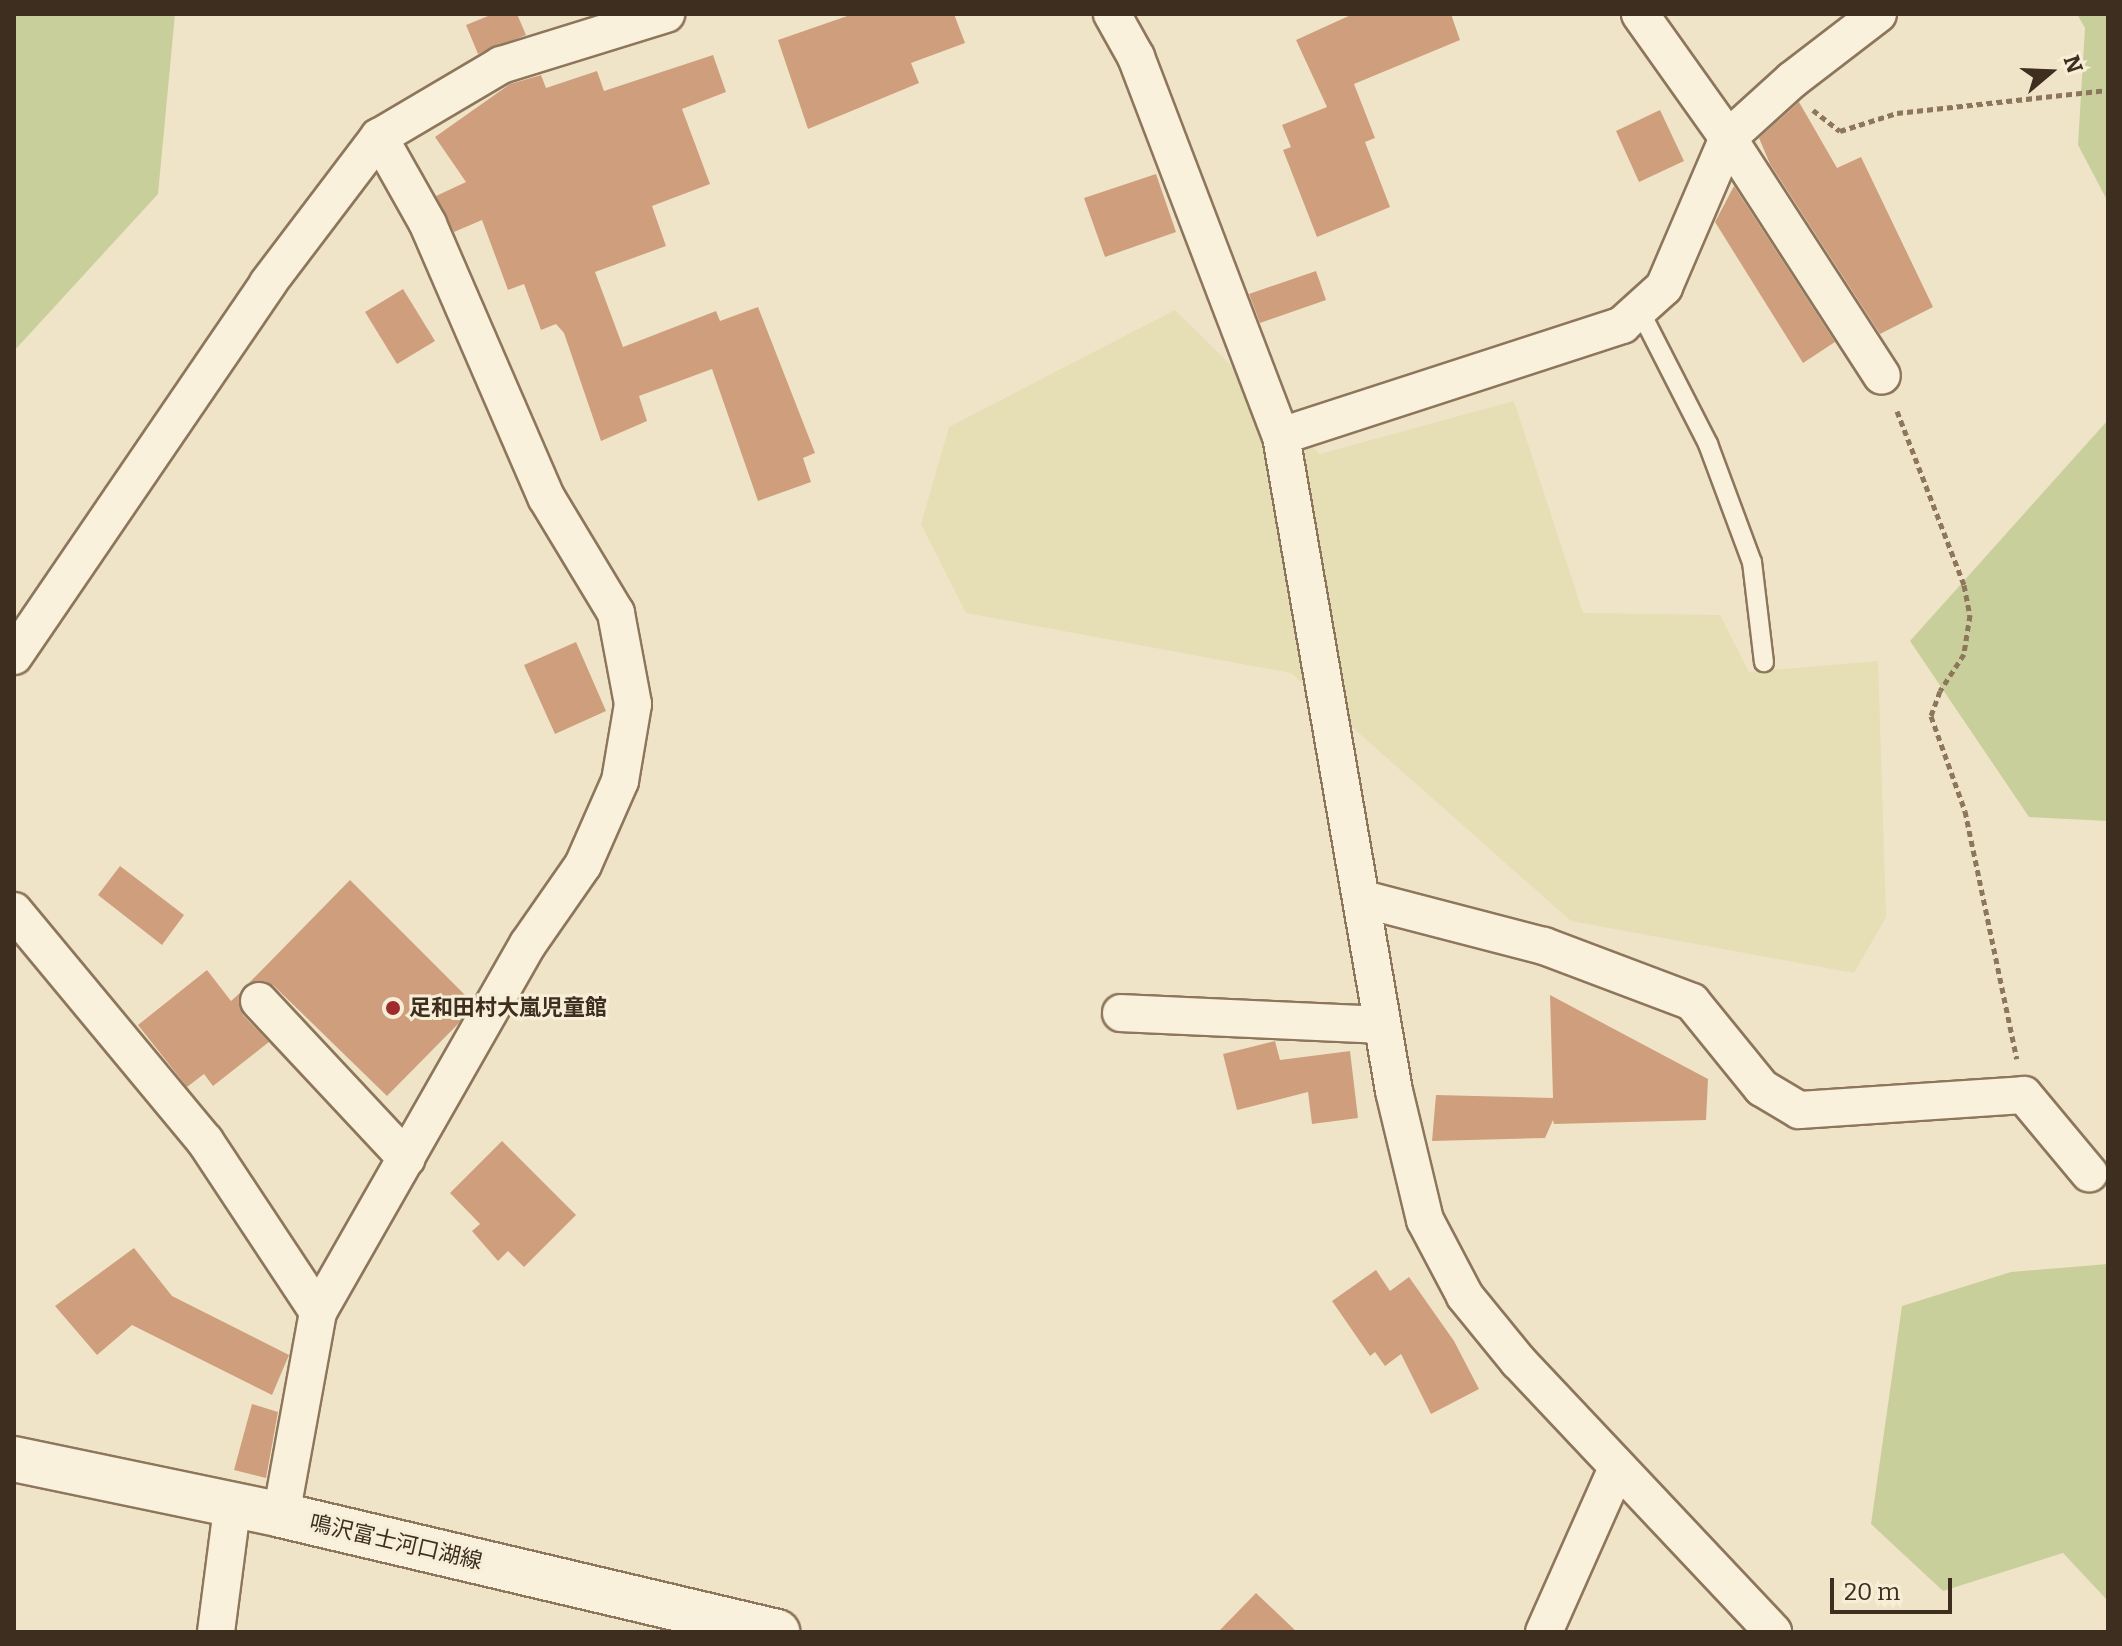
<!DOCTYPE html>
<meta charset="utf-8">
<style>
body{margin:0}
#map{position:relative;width:2122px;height:1646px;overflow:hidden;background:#f0e4c8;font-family:Bitter,"Noto Sans JP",serif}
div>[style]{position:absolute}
.farmland>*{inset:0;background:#e6deb5}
.green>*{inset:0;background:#c9cf9b}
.building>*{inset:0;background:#cf9f7d}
.path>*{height:5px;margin-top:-2.5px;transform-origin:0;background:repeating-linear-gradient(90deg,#8d765c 0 6px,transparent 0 10px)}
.roads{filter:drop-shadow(2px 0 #8d765c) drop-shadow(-2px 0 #8d765c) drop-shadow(0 2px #8d765c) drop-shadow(0 -2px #8d765c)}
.service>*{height:18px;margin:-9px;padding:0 9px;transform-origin:9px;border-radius:9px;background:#faf1dc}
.minor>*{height:36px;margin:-18px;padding:0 18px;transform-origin:18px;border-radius:18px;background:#faf1dc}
.secondary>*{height:44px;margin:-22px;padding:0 22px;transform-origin:22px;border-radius:22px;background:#faf1dc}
.dots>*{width:22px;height:22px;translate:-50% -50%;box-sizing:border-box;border:4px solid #f7eed8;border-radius:50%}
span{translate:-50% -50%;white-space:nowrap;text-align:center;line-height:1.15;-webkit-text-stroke:6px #f7eed8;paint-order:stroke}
.poi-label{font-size:22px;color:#3d2e20;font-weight:700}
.left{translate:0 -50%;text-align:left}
.street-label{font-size:22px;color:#3d2e20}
.frame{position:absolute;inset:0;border:16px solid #3d2e20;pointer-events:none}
.north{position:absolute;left:2010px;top:32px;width:80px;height:80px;-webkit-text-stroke:6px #f7eed8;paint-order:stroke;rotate:71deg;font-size:22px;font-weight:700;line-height:32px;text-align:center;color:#3d2e20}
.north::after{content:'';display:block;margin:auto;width:28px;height:36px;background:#3d2e20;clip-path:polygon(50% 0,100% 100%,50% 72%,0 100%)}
.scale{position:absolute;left:1830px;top:1578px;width:122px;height:36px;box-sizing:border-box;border:4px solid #3d2e20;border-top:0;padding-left:10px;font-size:24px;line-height:28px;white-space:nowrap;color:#3d2e20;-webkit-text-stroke:6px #f7eed8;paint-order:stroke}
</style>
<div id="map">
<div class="farmland">
<i style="clip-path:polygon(1175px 310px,1320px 454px,1514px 401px,1583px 613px,1720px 615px,1749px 672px,1878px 661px,1886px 917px,1854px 973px,1571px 921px,1291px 673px,966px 613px,921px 524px,949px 427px)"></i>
</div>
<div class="green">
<i style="clip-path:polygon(14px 14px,175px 14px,158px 194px,14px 351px)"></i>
<i style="clip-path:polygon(2077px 14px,2108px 14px,2108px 202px,2078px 145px,2085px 28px)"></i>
<i style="clip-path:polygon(2108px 420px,2108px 821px,2029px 817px,1910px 641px)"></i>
<i style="clip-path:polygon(2108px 1264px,2108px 1601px,2063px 1553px,1943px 1591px,1871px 1524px,1902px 1306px,2011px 1272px)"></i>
</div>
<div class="building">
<i style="clip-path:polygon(493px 14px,517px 14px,526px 35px,478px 54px,466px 25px)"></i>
<i style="clip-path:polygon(853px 14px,954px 14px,965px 43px,911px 63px,919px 83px,808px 129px,778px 40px)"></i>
<i style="clip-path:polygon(1353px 14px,1451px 14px,1460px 40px,1354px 84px,1375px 138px,1365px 142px,1390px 207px,1317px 237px,1283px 150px,1291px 147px,1282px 125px,1327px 107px,1296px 40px)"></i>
<i style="clip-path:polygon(713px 55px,726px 92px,682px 109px,710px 184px,652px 206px,666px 246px,595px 272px,623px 347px,716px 311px,720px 321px,758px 307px,815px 453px,803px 458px,811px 482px,758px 501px,712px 369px,639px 396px,647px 421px,601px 441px,564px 333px,556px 324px,541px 330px,524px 284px,508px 290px,482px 220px,454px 232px,436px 196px,466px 182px,435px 137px,510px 84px,541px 75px,546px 88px,597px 71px,604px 91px)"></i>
<i style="clip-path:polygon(1799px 102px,1837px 168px,1861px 157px,1933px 307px,1880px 334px,1770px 164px,1759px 138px)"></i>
<i style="clip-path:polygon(1660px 110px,1684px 161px,1639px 182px,1616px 131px)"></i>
<i style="clip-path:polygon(1156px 174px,1176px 232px,1105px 257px,1084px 198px)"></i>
<i style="clip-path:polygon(1734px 186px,1835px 342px,1803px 363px,1715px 222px)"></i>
<i style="clip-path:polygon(1316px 271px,1326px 300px,1260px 323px,1249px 294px)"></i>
<i style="clip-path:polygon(403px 289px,435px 341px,397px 364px,365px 312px)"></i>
<i style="clip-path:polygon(576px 642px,606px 711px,555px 734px,524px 665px)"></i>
<i style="clip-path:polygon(120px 866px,184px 915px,162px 945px,98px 895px)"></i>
<i style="clip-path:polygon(350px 880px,471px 1001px,459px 1023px,387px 1096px,274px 986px,264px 981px,249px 983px)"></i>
<i style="clip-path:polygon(207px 970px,231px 1001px,241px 992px,243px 1015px,269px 1042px,213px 1086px,204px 1074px,187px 1087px,138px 1025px)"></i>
<i style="clip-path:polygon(1550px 995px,1708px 1079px,1706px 1120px,1554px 1124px,1553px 1120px,1545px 1138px,1432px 1141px,1436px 1095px,1553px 1098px)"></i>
<i style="clip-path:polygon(1275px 1041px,1280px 1060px,1350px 1051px,1358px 1118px,1312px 1124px,1308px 1092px,1237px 1110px,1223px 1054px)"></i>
<i style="clip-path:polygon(502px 1141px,576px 1215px,524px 1267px,508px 1251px,498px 1261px,472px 1231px,480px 1224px,450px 1193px)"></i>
<i style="clip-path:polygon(134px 1248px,172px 1296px,289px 1355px,272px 1395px,132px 1325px,97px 1355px,55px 1306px)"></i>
<i style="clip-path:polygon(1376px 1270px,1390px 1291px,1409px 1277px,1454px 1341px,1479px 1389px,1431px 1414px,1401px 1354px,1385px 1366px,1375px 1352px,1370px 1356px,1332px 1301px)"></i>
<i style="clip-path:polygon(252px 1404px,278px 1412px,266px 1478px,234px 1470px)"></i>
<i style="clip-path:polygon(1256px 1593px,1297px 1632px,1218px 1632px)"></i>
</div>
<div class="path">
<i style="left:1813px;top:110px;width:34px;rotate:38deg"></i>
<i style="left:1840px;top:131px;width:60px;rotate:-17.5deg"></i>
<i style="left:1897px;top:113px;width:212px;rotate:-6.2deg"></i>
<i style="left:1897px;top:411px;width:186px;rotate:68.9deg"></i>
<i style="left:1964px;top:585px;width:31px;rotate:79deg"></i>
<i style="left:1970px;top:615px;width:39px;rotate:99deg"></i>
<i style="left:1964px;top:654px;width:44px;rotate:123deg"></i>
<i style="left:1940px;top:691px;width:27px;rotate:110deg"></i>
<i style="left:1931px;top:716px;width:101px;rotate:70.3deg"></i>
<i style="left:1965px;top:811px;width:253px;rotate:78.2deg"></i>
</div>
<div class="roads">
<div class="service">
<i style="left:1639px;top:309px;width:152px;rotate:62.9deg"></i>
<i style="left:1708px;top:444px;width:126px;rotate:69.6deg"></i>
<i style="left:1752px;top:562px;width:101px;rotate:83.2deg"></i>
</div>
<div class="minor">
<i style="left:1112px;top:14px;width:49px;rotate:60.8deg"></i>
<i style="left:1136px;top:57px;width:406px;rotate:69.1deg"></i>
<i style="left:1281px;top:436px;width:665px;rotate:80.21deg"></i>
<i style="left:1394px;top:1091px;width:133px;rotate:76.5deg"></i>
<i style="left:1425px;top:1220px;width:86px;rotate:62.2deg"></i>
<i style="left:1465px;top:1296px;width:84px;rotate:50.8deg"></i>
<i style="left:1518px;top:1361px;width:372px;rotate:46.7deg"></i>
<i style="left:1878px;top:14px;width:108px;rotate:142.5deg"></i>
<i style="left:1792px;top:80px;width:86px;rotate:137.8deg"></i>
<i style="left:1728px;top:138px;width:283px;rotate:57.1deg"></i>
<i style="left:1281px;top:436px;width:359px;rotate:-18deg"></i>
<i style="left:1622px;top:325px;width:57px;rotate:-42.1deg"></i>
<i style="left:1664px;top:287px;width:162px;rotate:-66.8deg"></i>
<i style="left:1728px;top:138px;width:152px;rotate:-125.4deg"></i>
<i style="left:14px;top:656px;width:451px;rotate:-55.7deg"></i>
<i style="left:268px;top:283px;width:183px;rotate:-52.8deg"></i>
<i style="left:379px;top:137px;width:142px;rotate:-30.5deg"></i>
<i style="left:501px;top:65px;width:173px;rotate:-17.2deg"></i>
<i style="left:1363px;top:899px;width:187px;rotate:14.6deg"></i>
<i style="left:1544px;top:946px;width:158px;rotate:20.7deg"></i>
<i style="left:1692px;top:1002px;width:111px;rotate:50.9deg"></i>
<i style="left:1762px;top:1088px;width:43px;rotate:30.7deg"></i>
<i style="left:1799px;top:1110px;width:225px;rotate:-3.8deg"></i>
<i style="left:2024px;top:1095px;width:102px;rotate:50.2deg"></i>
<i style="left:14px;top:911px;width:299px;rotate:50.3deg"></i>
<i style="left:205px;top:1141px;width:205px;rotate:56.5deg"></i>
<i style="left:318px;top:1312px;width:206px;rotate:100.3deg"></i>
<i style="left:259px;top:1001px;width:216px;rotate:46.9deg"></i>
<i style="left:1121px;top:1013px;width:261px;rotate:2.6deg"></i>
<i style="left:318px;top:1312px;width:424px;rotate:-60.3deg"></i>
<i style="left:528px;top:944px;width:96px;rotate:-55.2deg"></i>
<i style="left:583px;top:865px;width:92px;rotate:-66.2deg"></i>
<i style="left:620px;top:781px;width:78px;rotate:-80.4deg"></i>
<i style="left:633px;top:704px;width:93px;rotate:-100.6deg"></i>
<i style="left:616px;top:613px;width:135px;rotate:-121.1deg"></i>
<i style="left:546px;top:497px;width:297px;rotate:-113.4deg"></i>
<i style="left:428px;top:224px;width:100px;rotate:-119.4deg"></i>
<i style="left:216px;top:1632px;width:125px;rotate:-82.6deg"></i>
<i style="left:1544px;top:1632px;width:177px;rotate:-66deg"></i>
</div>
<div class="secondary">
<i style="left:14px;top:1459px;width:273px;rotate:11.8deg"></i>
<i style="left:281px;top:1515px;width:510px;rotate:13.27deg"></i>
</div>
</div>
<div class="dots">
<i style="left:393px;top:1008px;background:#9e2a2b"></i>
</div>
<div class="poi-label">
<span class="left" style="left:409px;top:1008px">足和田村大嵐児童館</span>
</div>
<div class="street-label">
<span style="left:396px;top:1542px;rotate:13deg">鳴沢富士河口湖線</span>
</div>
<div class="frame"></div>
<div class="north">N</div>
<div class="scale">20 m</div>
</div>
